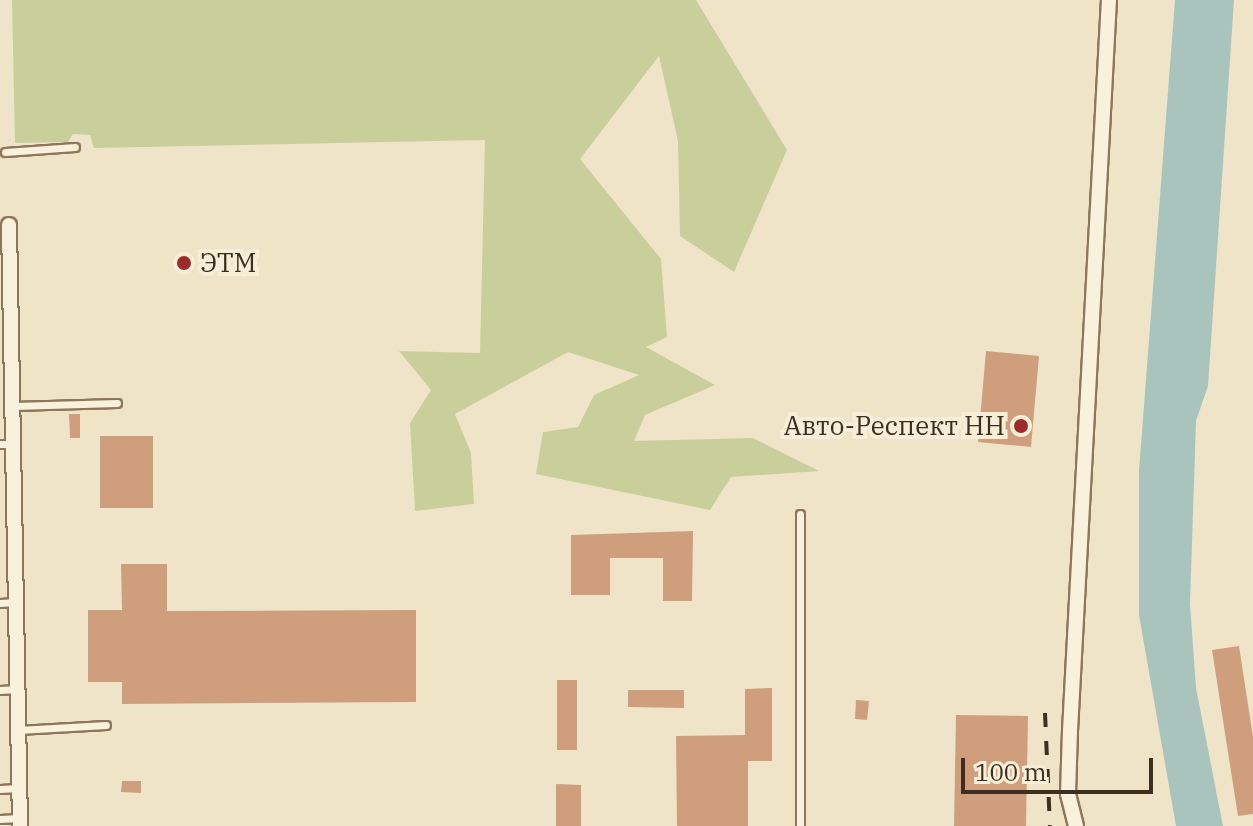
<!DOCTYPE html>
<meta charset="utf-8">
<style>
body{margin:0}
#map{position:relative;width:1253px;height:826px;overflow:hidden;background:#f0e4c8;font-family:"IBM Plex Serif",serif}
div>[style]{position:absolute}
.green>*{inset:0;background:#c9cf9b}
.water>*{inset:0;background:#a9c4bc}
.building>*{inset:0;background:#cf9f7d}
.roads{filter:drop-shadow(2px 0 #8d765c) drop-shadow(-2px 0 #8d765c) drop-shadow(0 2px #8d765c) drop-shadow(0 -2px #8d765c)}
.lane>*{height:7px;margin:-3.5px;padding:0 3.5px;transform-origin:3.5px;border-radius:3.5px;background:#faf1dc}
.street>*{height:14px;margin:-7px;padding:0 7px;transform-origin:7px;border-radius:7px;background:#faf1dc}
.rail>*{height:4px;margin-top:-2px;transform-origin:0;background:repeating-linear-gradient(90deg,#3d2e20 0 14px,transparent 0 28px)}
.dots>*{width:22px;height:22px;translate:-50% -50%;box-sizing:border-box;border:4px solid #f7eed8;border-radius:50%}
span{translate:-50% -50%;white-space:nowrap;text-align:center;line-height:1.15;-webkit-text-stroke:8px #f7eed8;paint-order:stroke}
.poi-label{font-size:26px;color:#3d2e20}
.left{translate:0 -50%;text-align:left}
.right{translate:-100% -50%;text-align:right}
.scale{position:absolute;left:961px;top:758px;width:192px;height:36px;box-sizing:border-box;border:4px solid #3d2e20;border-top:0;padding-left:10px;font-size:24px;line-height:28px;white-space:nowrap;color:#3d2e20;-webkit-text-stroke:6px #f7eed8;paint-order:stroke}
</style>
<div id="map">
<div class="green">
<i style="clip-path:polygon(12px 0,696px 0,787px 150px,734px 272px,680px 236px,678px 141px,659px 56px,580px 159px,661px 259px,667px 337px,646px 347px,715px 385px,645px 415px,634px 441px,753px 438px,819px 471px,731px 477px,710px 510px,536px 474px,543px 432px,578px 427px,594px 395px,639px 375px,568px 352px,455px 414px,471px 453px,474px 504px,415px 511px,410px 423px,431px 390px,399px 351px,480px 353px,485px 140px,94px 148px,90px 135px,73px 134px,68px 142px,15px 143px)"></i>
</div>
<div class="water">
<i style="clip-path:polygon(1175px 0,1234px 0,1208px 386px,1196px 421px,1190px 604px,1196px 688px,1223px 826px,1176px 826px,1139px 615px,1139px 471px)"></i>
</div>
<div class="building">
<i style="clip-path:polygon(986px 351px,1039px 356px,1031px 447px,978px 442px)"></i>
<i style="clip-path:polygon(69px 414px,80px 414px,80px 438px,70px 438px)"></i>
<i style="clip-path:polygon(100px 436px,153px 436px,153px 508px,100px 508px)"></i>
<i style="clip-path:polygon(693px 531px,692px 601px,663px 601px,663px 558px,610px 558px,610px 595px,571px 595px,571px 535px)"></i>
<i style="clip-path:polygon(121px 564px,167px 564px,167px 611px,416px 610px,416px 702px,122px 704px,122px 682px,88px 682px,88px 610px,122px 610px)"></i>
<i style="clip-path:polygon(1239px 646px,1253px 737px,1253px 814px,1238px 816px,1212px 650px)"></i>
<i style="clip-path:polygon(557px 680px,577px 680px,577px 750px,557px 750px)"></i>
<i style="clip-path:polygon(772px 688px,772px 761px,748px 761px,748px 826px,677px 826px,676px 736px,745px 735px,745px 689px)"></i>
<i style="clip-path:polygon(628px 690px,684px 690px,684px 708px,628px 707px)"></i>
<i style="clip-path:polygon(856px 700px,869px 701px,867px 720px,855px 719px)"></i>
<i style="clip-path:polygon(956px 715px,1028px 716px,1026px 826px,954px 826px)"></i>
<i style="clip-path:polygon(122px 781px,141px 781px,141px 793px,121px 792px)"></i>
<i style="clip-path:polygon(556px 784px,581px 785px,581px 826px,556px 826px)"></i>
</div>
<div class="roads">
<div class="lane">
<i style="left:5px;top:152px;width:70px;rotate:-4.1deg"></i>
<i style="left:13px;top:406px;width:104px;rotate:-1.7deg"></i>
<i style="left:0;top:444px;width:13px"></i>
<i style="left:800px;top:514px;width:312px;rotate:90deg"></i>
<i style="left:0;top:603px;width:16px;rotate:-4deg"></i>
<i style="left:0;top:690px;width:17px;rotate:-3deg"></i>
<i style="left:18px;top:730px;width:88px;rotate:-3.3deg"></i>
<i style="left:0;top:789px;width:19px;rotate:-3deg"></i>
<i style="left:0;top:819px;width:19px;rotate:-3deg"></i>
</div>
<div class="street">
<i style="left:9px;top:225px;width:601px;rotate:88.95deg"></i>
<i style="left:1076px;top:826px;width:33px;rotate:-104deg"></i>
<i style="left:1068px;top:794px;width:63px;rotate:-88.2deg"></i>
<i style="left:1070px;top:731px;width:732px;rotate:-86.95deg"></i>
</div>
</div>
<div class="rail">
<i style="left:1045px;top:713px;width:113px;rotate:87.5deg"></i>
</div>
<div class="dots">
<i style="left:184px;top:263px;background:#9e2a2b"></i>
<i style="left:1021px;top:426px;background:#9e2a2b"></i>
</div>
<div class="poi-label">
<span class="left" style="left:200px;top:263px">ЭТМ</span>
<span class="right" style="left:1005px;top:426px">Авто-Респект НН</span>
</div>
<div class="scale">100 m</div>
</div>
